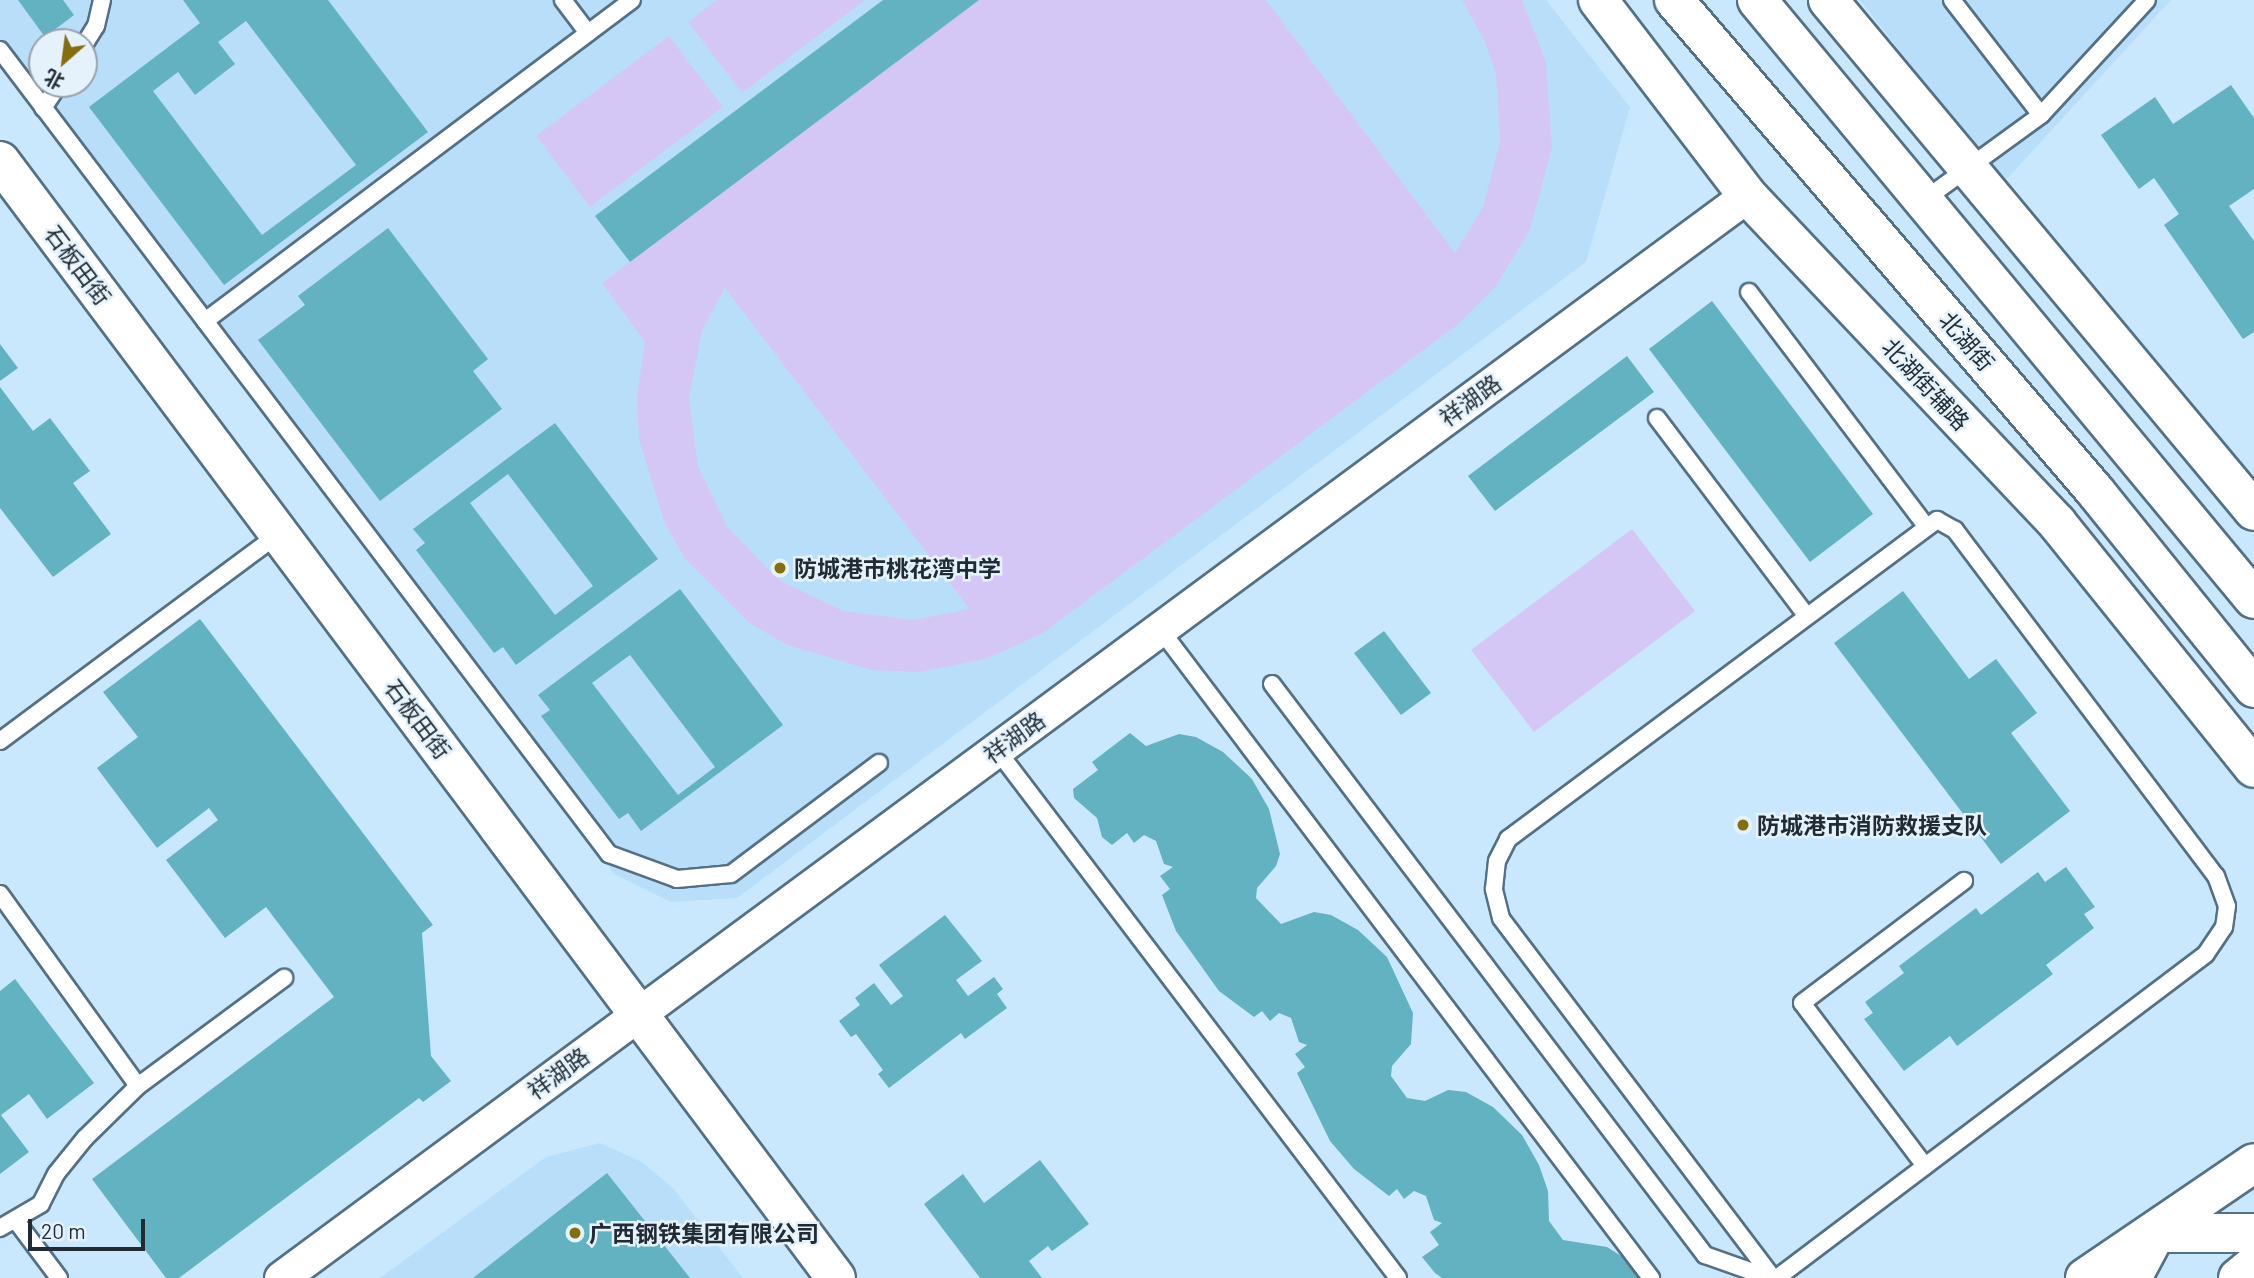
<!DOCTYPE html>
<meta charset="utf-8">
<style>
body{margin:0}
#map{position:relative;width:2254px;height:1278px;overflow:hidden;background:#c9e8fe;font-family:Barlow,"Noto Sans SC",sans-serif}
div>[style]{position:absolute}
.built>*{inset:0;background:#b9defa}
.green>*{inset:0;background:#d4c7f6}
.building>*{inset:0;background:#62b2c1}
.roads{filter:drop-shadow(2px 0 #557084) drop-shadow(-2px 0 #557084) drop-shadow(0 2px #557084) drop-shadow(0 -2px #557084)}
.lane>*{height:16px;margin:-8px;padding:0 8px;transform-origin:8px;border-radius:8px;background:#fff}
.street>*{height:33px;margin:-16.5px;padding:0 16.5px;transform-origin:16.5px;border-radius:16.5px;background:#fff}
.secondary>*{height:38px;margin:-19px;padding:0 19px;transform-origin:19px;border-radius:19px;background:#fff}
.highway>*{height:38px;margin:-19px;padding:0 19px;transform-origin:19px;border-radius:19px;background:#fff}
.dots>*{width:19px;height:19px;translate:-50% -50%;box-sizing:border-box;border:4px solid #e6f2fb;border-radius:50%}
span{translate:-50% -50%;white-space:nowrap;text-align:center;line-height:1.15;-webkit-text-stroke:5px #e6f2fb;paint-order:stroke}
.street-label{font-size:23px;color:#202b34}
.poi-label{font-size:23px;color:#202b34;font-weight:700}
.left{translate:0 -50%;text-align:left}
.north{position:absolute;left:28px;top:28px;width:70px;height:70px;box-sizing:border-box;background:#e6f2fb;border:2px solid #97a2ab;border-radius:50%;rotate:208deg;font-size:19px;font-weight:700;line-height:28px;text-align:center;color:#202b34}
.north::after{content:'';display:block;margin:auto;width:24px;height:32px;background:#846e0d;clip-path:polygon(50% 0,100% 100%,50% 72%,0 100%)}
.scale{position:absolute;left:28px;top:1219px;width:117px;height:32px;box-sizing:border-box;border:4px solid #202b34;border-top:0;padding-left:9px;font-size:21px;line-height:24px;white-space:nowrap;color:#202b34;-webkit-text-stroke:5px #e6f2fb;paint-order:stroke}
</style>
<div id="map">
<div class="built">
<i style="clip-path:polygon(evenodd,0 0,1546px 0,1630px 107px,1586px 262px,737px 898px,671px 902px,614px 874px,0 64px,0 0,42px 42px,84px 42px,84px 84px,42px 84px,42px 42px)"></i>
<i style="clip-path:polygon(1860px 0,2171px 0,2003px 183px)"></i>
<i style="clip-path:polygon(600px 1143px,642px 1162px,673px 1188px,743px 1278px,380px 1278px,546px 1157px)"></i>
</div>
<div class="green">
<i style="clip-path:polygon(717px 0,865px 0,742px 93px,688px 22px)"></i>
<i style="clip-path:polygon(evenodd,979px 0,1266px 0,1455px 253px,1483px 207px,1500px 142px,1496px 74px,1485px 42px,1462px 0,1522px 0,1546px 62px,1552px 147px,1530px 230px,1496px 286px,1456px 326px,1043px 633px,986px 659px,919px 672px,872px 670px,787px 645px,748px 622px,685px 559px,664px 521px,639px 439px,637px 396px,645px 342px,602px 283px,979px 0,725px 288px,969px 608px,969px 609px,914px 620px,843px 611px,779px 580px,728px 528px,698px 467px,689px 398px,702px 331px,725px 288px)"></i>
<i style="clip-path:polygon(669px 36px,723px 107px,590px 207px,536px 136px)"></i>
<i style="clip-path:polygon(1632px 529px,1695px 611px,1534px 732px,1471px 650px)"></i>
</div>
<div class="building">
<i style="clip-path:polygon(18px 0,63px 0,74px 15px,45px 37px)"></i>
<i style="clip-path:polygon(evenodd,183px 0,328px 0,428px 132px,224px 285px,89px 107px,200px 23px,183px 0,246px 21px,356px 165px,262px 235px,153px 91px,178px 72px,195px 95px,235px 64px,218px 42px,246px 21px)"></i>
<i style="clip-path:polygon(883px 0,979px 0,630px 262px,595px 216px)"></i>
<i style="clip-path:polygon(2231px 85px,2254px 118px,2254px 189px,2229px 206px,2254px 241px,2254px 332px,2243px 339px,2164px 225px,2179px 214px,2154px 178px,2139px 189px,2101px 135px,2155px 97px,2173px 124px)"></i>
<i style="clip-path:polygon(388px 228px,488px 359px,473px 371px,502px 409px,380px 501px,258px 340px,305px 305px,298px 296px)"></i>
<i style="clip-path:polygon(1712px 301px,1873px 514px,1810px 562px,1649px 349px)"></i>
<i style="clip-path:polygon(0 344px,18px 368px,0 381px)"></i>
<i style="clip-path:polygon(1627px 356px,1654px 392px,1495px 511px,1468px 476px)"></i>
<i style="clip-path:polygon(0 387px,33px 431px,50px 418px,90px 471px,73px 483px,111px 534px,53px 577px,0 508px)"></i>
<i style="clip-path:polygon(evenodd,555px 423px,658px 559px,516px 665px,503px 647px,494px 653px,416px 550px,425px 543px,413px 529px,555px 423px,508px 474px,593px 586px,555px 615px,470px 503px,508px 474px)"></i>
<i style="clip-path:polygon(evenodd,680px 589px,783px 725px,641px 831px,628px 813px,619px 819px,541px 716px,550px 710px,538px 695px,680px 589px,630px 655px,715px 767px,678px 795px,592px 683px,630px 655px)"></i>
<i style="clip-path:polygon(1903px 591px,1969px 679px,1996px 659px,2037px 713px,2011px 733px,2070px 811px,2001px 864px,1834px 643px)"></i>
<i style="clip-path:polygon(200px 619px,433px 925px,422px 933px,431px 1056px,451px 1081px,423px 1102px,419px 1098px,179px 1278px,166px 1278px,92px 1179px,334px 997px,266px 907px,225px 938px,166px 860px,218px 820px,209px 808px,157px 848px,97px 768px,138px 737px,103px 692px)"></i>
<i style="clip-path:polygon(1384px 631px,1431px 693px,1401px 715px,1354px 653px)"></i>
<i style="clip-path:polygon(1130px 733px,1146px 746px,1179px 734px,1196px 737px,1223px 752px,1252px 779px,1269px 809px,1280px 854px,1276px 866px,1257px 888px,1256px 898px,1281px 924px,1314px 912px,1331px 915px,1358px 930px,1387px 957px,1413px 1013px,1411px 1044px,1392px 1066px,1391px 1076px,1407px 1098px,1425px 1101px,1448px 1090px,1466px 1092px,1493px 1107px,1522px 1135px,1539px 1165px,1548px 1191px,1549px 1221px,1563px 1240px,1607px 1247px,1626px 1259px,1643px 1278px,1442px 1278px,1435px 1273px,1422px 1257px,1439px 1245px,1430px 1232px,1442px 1223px,1434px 1220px,1426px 1196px,1414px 1191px,1404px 1199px,1397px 1189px,1389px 1196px,1354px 1169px,1330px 1141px,1297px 1073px,1305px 1067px,1295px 1054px,1307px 1045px,1299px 1042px,1291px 1018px,1279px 1013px,1270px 1021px,1262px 1011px,1254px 1017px,1219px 991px,1176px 931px,1162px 895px,1170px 889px,1160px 876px,1173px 867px,1164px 864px,1156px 841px,1144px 835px,1134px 843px,1127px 833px,1112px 845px,1102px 837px,1097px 818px,1074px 798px,1073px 789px,1098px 770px,1092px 762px)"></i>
<i style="clip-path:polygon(2066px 867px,2095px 907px,2084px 914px,2094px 928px,2046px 965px,2053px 974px,1957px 1046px,1950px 1036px,1904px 1071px,1864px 1019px,1873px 1013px,1865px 1002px,1904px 973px,1899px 966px,1976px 908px,1981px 915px,2038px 872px,2045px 882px)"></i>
<i style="clip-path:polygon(945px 915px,982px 961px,956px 980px,968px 996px,994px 977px,1003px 989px,997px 994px,1007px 1008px,965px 1039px,961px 1033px,889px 1088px,878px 1074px,883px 1070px,856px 1034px,851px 1037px,839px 1021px,860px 1005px,855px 998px,874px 983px,891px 1005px,903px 996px,879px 965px)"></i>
<i style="clip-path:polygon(15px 979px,94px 1083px,47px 1119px,29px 1094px,1px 1115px,29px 1152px,0 1174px,0 991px)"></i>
<i style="clip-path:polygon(1040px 1160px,1089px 1224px,1052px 1251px,1048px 1246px,1029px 1261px,1042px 1278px,980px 1278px,924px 1204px,963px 1174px,984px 1203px)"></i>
<i style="clip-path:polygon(607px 1173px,690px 1278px,473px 1278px)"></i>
</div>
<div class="roads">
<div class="lane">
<i style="left:563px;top:0;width:41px;rotate:52.9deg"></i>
<i style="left:1952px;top:0;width:145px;rotate:52.3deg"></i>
<i style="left:84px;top:45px;width:22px;rotate:-58deg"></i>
<i style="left:96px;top:26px;width:27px;rotate:-77deg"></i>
<i style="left:0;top:50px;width:1009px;rotate:52.86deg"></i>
<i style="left:609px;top:854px;width:72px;rotate:20.2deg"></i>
<i style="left:677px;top:879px;width:54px;rotate:-5.3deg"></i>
<i style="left:731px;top:874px;width:185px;rotate:-36.9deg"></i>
<i style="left:43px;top:108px;width:29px;rotate:-56deg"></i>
<i style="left:1924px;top:200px;width:145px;rotate:-36deg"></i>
<i style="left:2041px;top:115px;width:156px;rotate:-47.3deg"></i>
<i style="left:1749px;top:292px;width:292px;rotate:52.9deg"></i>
<i style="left:205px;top:321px;width:534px;rotate:-36.93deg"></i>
<i style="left:1657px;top:418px;width:247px;rotate:52.9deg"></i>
<i style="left:1160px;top:629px;width:814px;rotate:52.89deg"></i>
<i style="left:1272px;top:684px;width:717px;rotate:52.83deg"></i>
<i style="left:1705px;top:1255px;width:69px;rotate:19.5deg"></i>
<i style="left:0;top:741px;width:347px;rotate:-36.6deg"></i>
<i style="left:997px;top:750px;width:663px;rotate:52.78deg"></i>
<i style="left:0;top:894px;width:236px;rotate:54.3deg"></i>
<i style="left:138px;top:1086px;width:74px;rotate:135.5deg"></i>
<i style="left:85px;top:1138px;width:46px;rotate:128.9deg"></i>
<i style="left:56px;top:1174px;width:34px;rotate:117deg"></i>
<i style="left:41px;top:1204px;width:48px;rotate:149.7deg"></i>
<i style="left:138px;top:1086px;width:182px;rotate:-36.5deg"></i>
<i style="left:1925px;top:1166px;width:204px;rotate:-127deg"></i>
<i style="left:1802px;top:1003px;width:203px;rotate:-37deg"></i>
<i style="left:17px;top:1222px;width:70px;rotate:53.1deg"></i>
<i style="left:1773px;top:1278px;width:451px;rotate:-127.1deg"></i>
<i style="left:1501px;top:918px;width:30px;rotate:-104deg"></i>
<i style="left:1494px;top:889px;width:28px;rotate:-84deg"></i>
<i style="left:1497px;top:861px;width:25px;rotate:-63deg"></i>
<i style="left:1508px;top:839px;width:535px;rotate:-36.63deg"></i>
<i style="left:1937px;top:520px;width:21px;rotate:29deg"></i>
<i style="left:1955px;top:530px;width:433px;rotate:53deg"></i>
<i style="left:2216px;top:876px;width:32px;rotate:70deg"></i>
<i style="left:2227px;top:906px;width:21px;rotate:98deg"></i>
<i style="left:2224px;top:927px;width:32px;rotate:124deg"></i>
<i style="left:2206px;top:954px;width:538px;rotate:142.94deg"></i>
</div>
<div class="street">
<i style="left:281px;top:1278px;width:1823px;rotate:-36.45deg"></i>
</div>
<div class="secondary">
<i style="left:1598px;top:0;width:245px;rotate:52.6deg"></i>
<i style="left:1747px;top:195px;width:451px;rotate:46.6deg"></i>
<i style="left:2057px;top:523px;width:314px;rotate:51.2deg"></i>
<i style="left:1674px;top:0;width:647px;rotate:49.39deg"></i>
<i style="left:2095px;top:491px;width:253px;rotate:51.1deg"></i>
<i style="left:1757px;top:0;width:778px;rotate:50.32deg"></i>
<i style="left:1828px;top:0;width:665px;rotate:50.18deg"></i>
<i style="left:0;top:161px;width:1395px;rotate:53.19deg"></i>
<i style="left:2085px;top:1278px;width:204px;rotate:-34.2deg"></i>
</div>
<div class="highway">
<i style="left:2132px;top:1278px;width:51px;rotate:-61.9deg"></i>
<i style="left:2156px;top:1233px;width:98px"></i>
<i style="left:2238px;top:1278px;width:21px;rotate:-39deg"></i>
</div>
</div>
<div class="dots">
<i style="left:780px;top:568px;background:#846e0d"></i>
<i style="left:1743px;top:825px;background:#846e0d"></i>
<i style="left:575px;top:1233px;background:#846e0d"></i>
</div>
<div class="street-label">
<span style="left:78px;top:265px;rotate:53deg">石板田街</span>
<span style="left:1967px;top:341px;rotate:49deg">北湖街</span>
<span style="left:1926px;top:384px;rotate:47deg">北湖街辅路</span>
<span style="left:1470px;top:400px;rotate:-36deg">祥湖路</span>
<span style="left:418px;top:719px;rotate:53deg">石板田街</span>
<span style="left:1014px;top:737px;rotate:-36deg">祥湖路</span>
<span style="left:558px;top:1073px;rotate:-36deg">祥湖路</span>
</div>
<div class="poi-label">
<span class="left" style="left:794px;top:568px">防城港市桃花湾中学</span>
<span class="left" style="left:1757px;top:825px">防城港市消防救援支队</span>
<span class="left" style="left:589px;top:1233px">广西钢铁集团有限公司</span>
</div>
<div class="north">北</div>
<div class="scale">20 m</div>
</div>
